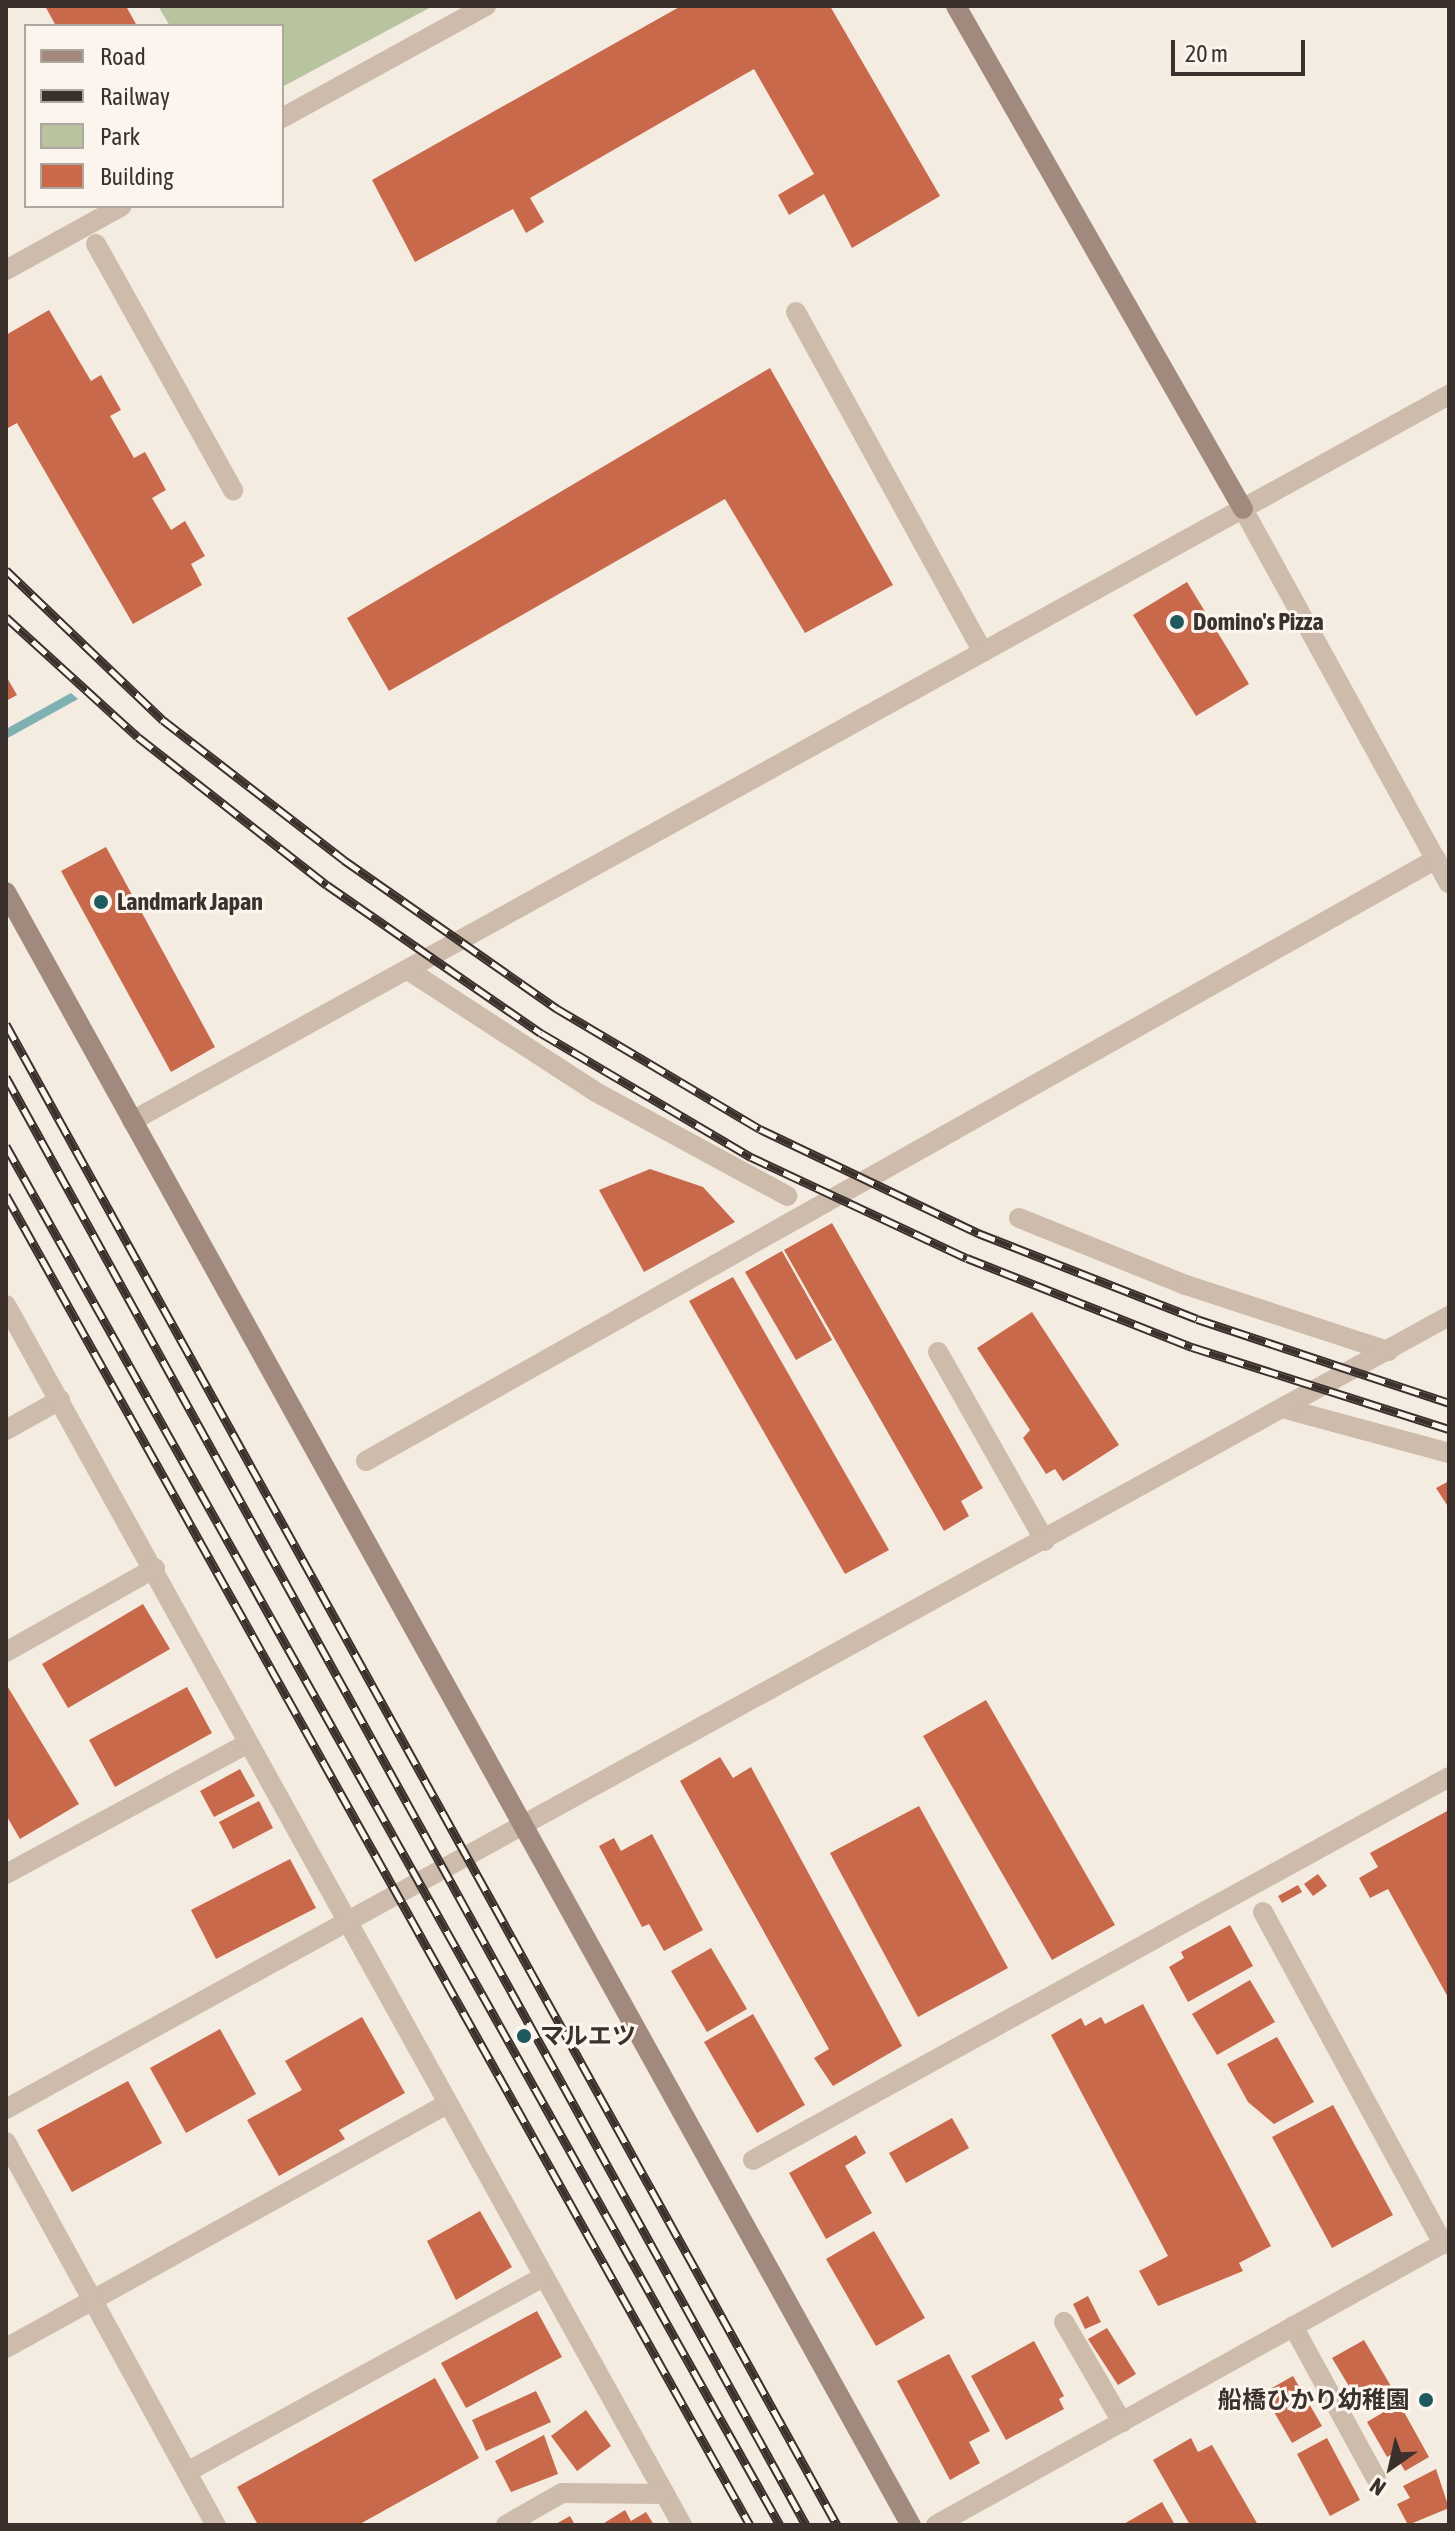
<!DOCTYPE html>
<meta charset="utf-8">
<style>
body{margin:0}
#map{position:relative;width:1455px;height:2531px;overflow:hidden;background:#f4ebe1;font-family:"Asap Condensed","Noto Sans JP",sans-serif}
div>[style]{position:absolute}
.green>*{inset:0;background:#b8c4a0}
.water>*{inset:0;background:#7fb0b2}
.building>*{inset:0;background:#c8694b}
.lane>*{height:20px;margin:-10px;padding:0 10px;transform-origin:10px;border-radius:10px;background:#cdbbac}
.street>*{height:20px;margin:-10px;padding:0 10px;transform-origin:10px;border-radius:10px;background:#cdbbac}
.secondary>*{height:20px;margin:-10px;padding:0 10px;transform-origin:10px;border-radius:10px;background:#a18a7d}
.rail>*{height:9px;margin-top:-4.5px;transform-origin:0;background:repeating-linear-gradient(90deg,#fbf5ee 0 18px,#3b302b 0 36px);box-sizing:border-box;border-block:2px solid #3b302b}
.dots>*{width:22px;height:22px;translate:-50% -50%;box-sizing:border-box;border:4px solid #fbf5ee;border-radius:50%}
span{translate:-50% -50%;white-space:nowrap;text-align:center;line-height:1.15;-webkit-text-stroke:6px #fbf5ee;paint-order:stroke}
.poi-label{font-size:24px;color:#3b302b;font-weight:700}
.left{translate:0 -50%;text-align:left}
.right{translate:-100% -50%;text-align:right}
.frame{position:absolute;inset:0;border:8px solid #3b302b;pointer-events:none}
.legend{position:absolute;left:24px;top:24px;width:260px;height:184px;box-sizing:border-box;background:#fbf5ee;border:2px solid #aea6a0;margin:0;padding:10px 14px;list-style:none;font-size:24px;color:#3b302b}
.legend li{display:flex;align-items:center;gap:16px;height:40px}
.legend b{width:40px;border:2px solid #aea6a0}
.north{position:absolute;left:1351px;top:2427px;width:80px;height:80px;-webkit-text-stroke:6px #fbf5ee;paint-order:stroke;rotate:214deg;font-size:22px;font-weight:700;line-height:32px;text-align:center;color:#3b302b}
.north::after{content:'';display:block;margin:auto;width:28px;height:36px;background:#3b302b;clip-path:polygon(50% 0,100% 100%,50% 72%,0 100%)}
.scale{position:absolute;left:1171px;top:40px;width:134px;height:36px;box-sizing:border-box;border:4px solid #3b302b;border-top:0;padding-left:10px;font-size:24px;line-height:28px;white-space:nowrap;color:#3b302b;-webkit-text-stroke:6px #fbf5ee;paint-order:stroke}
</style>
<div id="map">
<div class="green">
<i style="clip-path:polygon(158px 6px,433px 6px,282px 87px,282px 26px,170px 26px)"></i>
</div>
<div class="water">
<i style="clip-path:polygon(71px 693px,78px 699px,6px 739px,6px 729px)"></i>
</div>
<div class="building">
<i style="clip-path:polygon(45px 6px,126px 6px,137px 26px,56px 26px)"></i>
<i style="clip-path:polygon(681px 6px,830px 6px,940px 196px,852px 248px,824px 194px,789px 215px,778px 195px,814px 174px,754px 69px,530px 198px,544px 222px,526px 233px,513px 209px,415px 262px,372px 180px)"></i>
<i style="clip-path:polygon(49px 310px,91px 381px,101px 375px,121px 410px,110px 416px,134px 458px,145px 452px,166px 490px,152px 498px,171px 530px,185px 521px,205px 556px,191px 564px,202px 585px,133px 624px,17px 423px,6px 429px,6px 335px)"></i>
<i style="clip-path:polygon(770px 368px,893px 585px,805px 633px,725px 499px,389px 691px,347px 618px)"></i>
<i style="clip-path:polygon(1187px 582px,1249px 684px,1196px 716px,1133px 615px)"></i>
<i style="clip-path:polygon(6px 676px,17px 695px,6px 701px)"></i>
<i style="clip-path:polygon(106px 847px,215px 1047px,171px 1072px,61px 871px)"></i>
<i style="clip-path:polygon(650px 1169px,703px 1187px,735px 1222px,644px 1272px,599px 1190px)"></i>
<i style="clip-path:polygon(832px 1223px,983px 1488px,961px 1501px,969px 1516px,944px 1531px,784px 1250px)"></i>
<i style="clip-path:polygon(782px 1251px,832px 1340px,796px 1360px,745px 1272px)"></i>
<i style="clip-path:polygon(733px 1277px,889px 1550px,845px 1574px,689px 1301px)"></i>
<i style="clip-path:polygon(1032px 1312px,1119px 1445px,1063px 1481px,1055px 1469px,1046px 1474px,1023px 1438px,1030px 1430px,977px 1348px)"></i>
<i style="clip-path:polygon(1449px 1481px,1449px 1504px,1447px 1505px,1436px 1488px)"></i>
<i style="clip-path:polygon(143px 1604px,170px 1649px,68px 1708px,42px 1664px)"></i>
<i style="clip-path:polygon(6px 1684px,79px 1804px,20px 1839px,6px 1815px)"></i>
<i style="clip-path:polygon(187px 1687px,212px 1733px,115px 1787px,89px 1740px)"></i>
<i style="clip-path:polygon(986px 1700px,1115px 1925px,1052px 1960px,923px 1736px)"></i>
<i style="clip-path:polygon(720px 1757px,733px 1778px,751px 1767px,902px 2046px,833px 2086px,814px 2058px,829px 2049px,680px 1781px)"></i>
<i style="clip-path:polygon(240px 1769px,255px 1796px,214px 1817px,200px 1791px)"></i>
<i style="clip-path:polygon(259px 1801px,273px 1828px,233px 1849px,219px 1822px)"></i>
<i style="clip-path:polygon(919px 1806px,1008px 1968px,918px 2017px,830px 1853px)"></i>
<i style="clip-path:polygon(1449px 1810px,1449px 1999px,1388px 1889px,1370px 1898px,1359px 1878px,1378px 1867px,1370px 1853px)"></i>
<i style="clip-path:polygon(652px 1834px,703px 1930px,664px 1951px,649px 1924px,642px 1927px,599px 1846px,614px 1838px,621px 1851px)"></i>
<i style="clip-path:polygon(290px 1859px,316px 1908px,216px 1959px,191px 1910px)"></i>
<i style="clip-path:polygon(1318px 1874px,1327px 1886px,1313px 1896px,1304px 1884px)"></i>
<i style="clip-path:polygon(1298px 1885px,1302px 1892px,1282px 1903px,1278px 1896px)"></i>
<i style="clip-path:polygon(1230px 1925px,1253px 1966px,1188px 2002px,1169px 1967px,1184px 1958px,1181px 1952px)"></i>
<i style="clip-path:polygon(711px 1948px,747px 2009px,707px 2032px,671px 1971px)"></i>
<i style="clip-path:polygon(1250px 1980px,1275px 2022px,1217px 2055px,1192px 2014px)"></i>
<i style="clip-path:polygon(1143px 2004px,1271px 2246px,1239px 2263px,1243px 2271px,1158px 2306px,1139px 2271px,1168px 2256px,1051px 2035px,1081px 2018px,1085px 2026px,1101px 2017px,1105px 2024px)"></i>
<i style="clip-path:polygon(753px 2014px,805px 2105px,757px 2133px,704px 2042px)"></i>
<i style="clip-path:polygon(362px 2017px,405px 2093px,339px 2130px,345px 2139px,279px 2176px,247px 2120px,302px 2090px,285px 2061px)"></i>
<i style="clip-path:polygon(220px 2029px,256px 2094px,186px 2133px,150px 2068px)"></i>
<i style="clip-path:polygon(1277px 2037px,1314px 2102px,1274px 2124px,1248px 2102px,1227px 2064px)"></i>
<i style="clip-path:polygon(128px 2081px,162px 2143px,72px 2192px,37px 2130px)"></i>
<i style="clip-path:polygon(1333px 2105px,1393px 2215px,1332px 2248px,1272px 2137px)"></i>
<i style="clip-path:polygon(952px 2118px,969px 2148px,906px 2183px,889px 2153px)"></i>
<i style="clip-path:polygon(856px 2135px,866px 2153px,845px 2166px,872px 2213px,826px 2239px,789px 2173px)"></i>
<i style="clip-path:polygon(480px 2211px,512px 2267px,456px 2300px,427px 2241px)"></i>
<i style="clip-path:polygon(874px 2231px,925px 2318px,876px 2346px,826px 2259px)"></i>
<i style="clip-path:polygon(1088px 2296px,1101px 2322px,1085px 2329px,1073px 2304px)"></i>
<i style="clip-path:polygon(537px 2311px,562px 2357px,466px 2408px,441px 2363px)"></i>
<i style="clip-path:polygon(1107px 2328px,1136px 2374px,1118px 2385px,1088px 2339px)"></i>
<i style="clip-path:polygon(1364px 2340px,1392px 2388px,1361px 2406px,1332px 2358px)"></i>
<i style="clip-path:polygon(1034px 2341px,1064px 2396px,1059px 2399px,1064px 2409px,1006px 2440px,971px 2376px)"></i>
<i style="clip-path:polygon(949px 2354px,990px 2431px,969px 2442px,980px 2463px,950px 2480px,897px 2381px)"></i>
<i style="clip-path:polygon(1293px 2376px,1322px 2426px,1292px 2443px,1263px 2393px)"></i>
<i style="clip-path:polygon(435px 2378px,479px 2458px,358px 2525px,258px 2525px,237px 2487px)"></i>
<i style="clip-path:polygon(536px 2391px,551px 2422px,486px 2451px,472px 2420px)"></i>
<i style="clip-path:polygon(1399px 2403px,1429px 2457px,1405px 2471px,1394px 2453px,1387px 2457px,1367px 2422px)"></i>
<i style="clip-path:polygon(586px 2410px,611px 2446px,577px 2471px,551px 2436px)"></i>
<i style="clip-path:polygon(544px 2435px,558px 2474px,511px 2492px,495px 2461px)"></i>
<i style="clip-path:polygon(1191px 2438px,1198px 2452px,1212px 2445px,1258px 2525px,1190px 2525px,1153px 2460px)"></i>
<i style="clip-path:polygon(1327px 2438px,1360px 2500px,1330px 2516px,1297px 2454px)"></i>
<i style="clip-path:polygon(1436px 2469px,1449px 2508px,1408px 2525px,1397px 2504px,1410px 2498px,1403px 2486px)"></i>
<i style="clip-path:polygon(1162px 2502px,1175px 2525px,1122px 2525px)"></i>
<i style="clip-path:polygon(625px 2510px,631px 2521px,646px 2512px,654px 2525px,601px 2525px)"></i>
<i style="clip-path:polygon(570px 2516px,575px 2525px,554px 2525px)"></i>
</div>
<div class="lane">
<i style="left:796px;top:312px;width:388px;rotate:61.2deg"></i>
<i style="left:408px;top:970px;width:222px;rotate:33deg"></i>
<i style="left:594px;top:1091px;width:220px;rotate:28.5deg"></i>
<i style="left:938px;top:1352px;width:217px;rotate:60.5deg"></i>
<i style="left:6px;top:1430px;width:62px;rotate:-29.1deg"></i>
<i style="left:366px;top:1461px;width:1228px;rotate:-29.36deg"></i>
<i style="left:6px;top:1874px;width:275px;rotate:-28.4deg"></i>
<i style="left:1263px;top:1912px;width:378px;rotate:61.5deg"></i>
<i style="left:1064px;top:2322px;width:116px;rotate:59.9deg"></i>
<i style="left:1293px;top:2326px;width:173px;rotate:61.4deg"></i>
<i style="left:6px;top:2348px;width:504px;rotate:-28.96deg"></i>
</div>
<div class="street">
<i style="left:282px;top:118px;width:233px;rotate:-28.8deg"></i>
<i style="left:96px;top:244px;width:282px;rotate:60.9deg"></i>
<i style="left:6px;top:270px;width:132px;rotate:-28.9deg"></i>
<i style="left:1243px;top:509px;width:427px;rotate:61.2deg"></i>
<i style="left:132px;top:1121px;width:1504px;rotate:-28.87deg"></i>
<i style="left:1019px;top:1218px;width:180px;rotate:21.9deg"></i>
<i style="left:1186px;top:1285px;width:213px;rotate:18.1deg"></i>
<i style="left:6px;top:1305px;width:1395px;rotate:61.01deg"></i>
<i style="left:1286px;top:1409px;width:169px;rotate:15.1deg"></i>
<i style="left:6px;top:1652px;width:171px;rotate:-29.4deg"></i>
<i style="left:6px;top:2109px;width:1647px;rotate:-28.79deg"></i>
<i style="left:6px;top:2142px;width:437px;rotate:61.3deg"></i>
<i style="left:753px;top:2160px;width:794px;rotate:-28.82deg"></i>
<i style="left:187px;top:2472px;width:406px;rotate:-28.7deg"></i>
<i style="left:506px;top:2525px;width:64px;rotate:-29.7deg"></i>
<i style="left:562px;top:2493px;width:103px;rotate:0.6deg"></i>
<i style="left:936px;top:2525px;width:587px;rotate:-29.05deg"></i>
</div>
<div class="secondary">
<i style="left:956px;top:6px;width:579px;rotate:60.29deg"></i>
<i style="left:6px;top:892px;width:1867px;rotate:61.01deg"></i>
</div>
<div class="rail">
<i style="left:6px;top:570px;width:217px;rotate:43.7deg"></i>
<i style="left:163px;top:720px;width:229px;rotate:37.7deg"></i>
<i style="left:344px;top:860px;width:259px;rotate:34.9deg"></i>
<i style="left:556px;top:1008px;width:237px;rotate:30.7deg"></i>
<i style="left:760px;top:1129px;width:242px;rotate:25.5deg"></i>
<i style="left:978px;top:1233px;width:235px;rotate:21.4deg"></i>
<i style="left:1197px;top:1319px;width:266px;rotate:18.4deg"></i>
<i style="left:6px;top:617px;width:178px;rotate:42.3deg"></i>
<i style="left:138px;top:737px;width:240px;rotate:38.1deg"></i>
<i style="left:327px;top:885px;width:260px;rotate:34.7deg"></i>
<i style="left:541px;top:1033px;width:244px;rotate:30.6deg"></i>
<i style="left:751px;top:1157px;width:238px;rotate:25.1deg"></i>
<i style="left:967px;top:1258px;width:242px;rotate:21.6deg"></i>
<i style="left:1192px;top:1347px;width:270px;rotate:17.7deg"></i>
<i style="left:6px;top:1024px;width:1716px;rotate:61.03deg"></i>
<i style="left:6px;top:1077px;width:1654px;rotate:61.08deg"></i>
<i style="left:6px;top:1146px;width:1581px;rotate:60.7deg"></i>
<i style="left:6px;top:1195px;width:1524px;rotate:60.78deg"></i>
</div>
<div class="dots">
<i style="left:1177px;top:622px;background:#1f5a5e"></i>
<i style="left:101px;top:902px;background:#1f5a5e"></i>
<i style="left:524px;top:2036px;background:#1f5a5e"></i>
<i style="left:1426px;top:2400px;background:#1f5a5e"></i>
</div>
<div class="poi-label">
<span class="left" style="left:1193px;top:622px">Domino's Pizza</span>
<span class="left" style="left:117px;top:902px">Landmark Japan</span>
<span class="left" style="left:540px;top:2036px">マルエツ</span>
<span class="right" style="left:1410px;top:2400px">船橋ひかり幼稚園</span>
</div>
<div class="frame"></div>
<ul class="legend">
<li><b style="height:10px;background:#a18a7d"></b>Road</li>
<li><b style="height:10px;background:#3b302b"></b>Railway</li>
<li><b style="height:22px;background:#b8c4a0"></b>Park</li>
<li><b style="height:22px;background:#c8694b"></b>Building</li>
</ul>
<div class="north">N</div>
<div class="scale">20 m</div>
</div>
